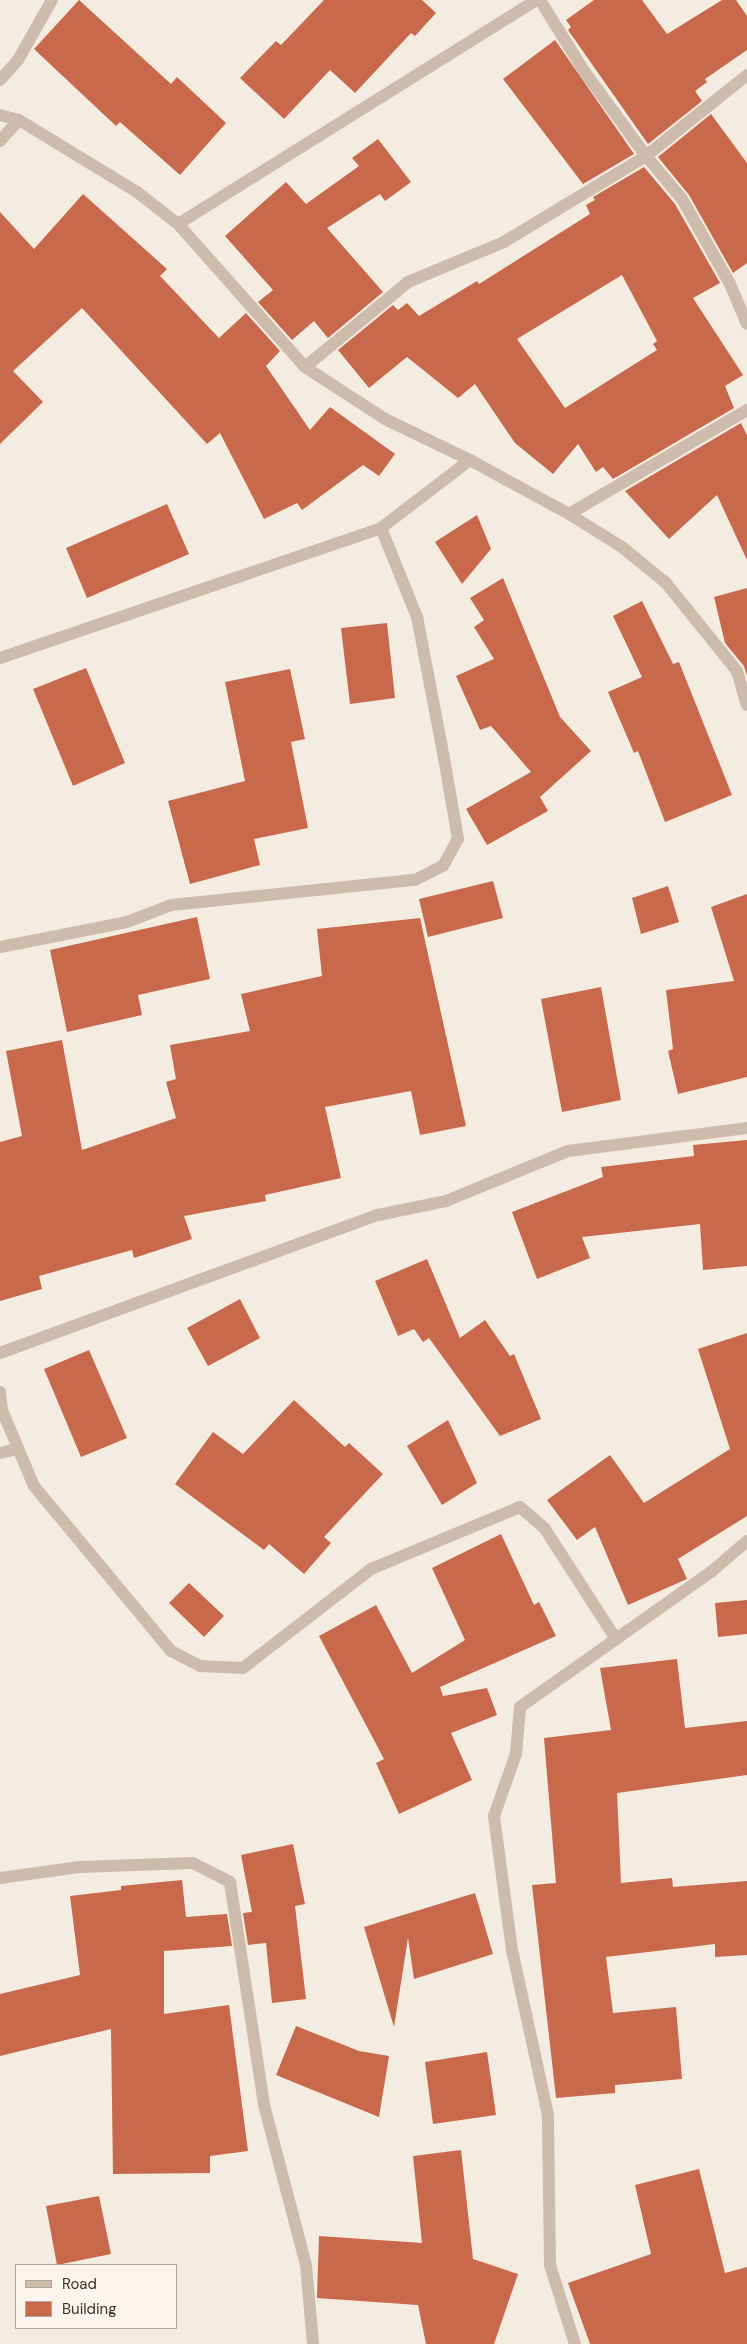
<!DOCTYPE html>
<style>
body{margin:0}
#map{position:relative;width:747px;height:2344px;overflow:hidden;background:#f4ebe1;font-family:"DM Sans",sans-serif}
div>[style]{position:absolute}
.building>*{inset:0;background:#c8694b}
.minor>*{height:12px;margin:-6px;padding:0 6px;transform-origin:6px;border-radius:6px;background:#cdbbac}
span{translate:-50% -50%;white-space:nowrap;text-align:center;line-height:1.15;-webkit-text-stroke:4px #fbf5ee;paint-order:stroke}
.legend{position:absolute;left:15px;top:2264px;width:162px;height:65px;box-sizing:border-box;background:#fbf5ee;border:1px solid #aea6a0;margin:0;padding:6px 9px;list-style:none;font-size:15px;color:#3b302b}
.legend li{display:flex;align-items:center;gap:10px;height:25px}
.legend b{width:25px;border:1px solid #aea6a0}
</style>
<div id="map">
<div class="building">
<i style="clip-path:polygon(79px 0,171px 84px,177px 77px,226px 123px,180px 175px,120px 122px,116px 126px,34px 49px)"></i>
<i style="clip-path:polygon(324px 0,422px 0,436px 13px,415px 36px,411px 33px,355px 93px,330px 70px,284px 119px,240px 78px,276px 41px,281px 45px)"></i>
<i style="clip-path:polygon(594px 0,642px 0,667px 34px,722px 0,736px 0,747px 16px,747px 50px,705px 79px,707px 82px,695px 91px,702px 101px,648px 144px,568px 30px,571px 27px,566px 20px)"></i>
<i style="clip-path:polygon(555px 40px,634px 154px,583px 184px,503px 79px)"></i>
<i style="clip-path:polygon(711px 114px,747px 163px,747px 263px,733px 273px,689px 195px,658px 157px)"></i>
<i style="clip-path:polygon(378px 139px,411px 182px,385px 201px,380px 194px,327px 228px,383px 292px,328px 338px,314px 321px,292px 340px,258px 302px,273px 290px,225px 236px,286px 182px,306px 204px,359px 166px,352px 158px)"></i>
<i style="clip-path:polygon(evenodd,644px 167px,675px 204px,720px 283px,693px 298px,743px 375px,725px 386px,734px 408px,613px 479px,603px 467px,596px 472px,578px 444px,553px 474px,515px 443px,475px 384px,458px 398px,407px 357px,369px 388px,338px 350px,393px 305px,398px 310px,407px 303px,419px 316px,477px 281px,479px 284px,590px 214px,586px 205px,595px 200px,593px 197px,644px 167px,622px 275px,657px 341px,653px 344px,657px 350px,565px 408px,517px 339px,622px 275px)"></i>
<i style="clip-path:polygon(83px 194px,167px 269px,160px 276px,219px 338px,246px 313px,280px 351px,266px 366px,310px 430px,330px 407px,395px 454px,379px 476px,363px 465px,302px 510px,297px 503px,264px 519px,220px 433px,207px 444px,82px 308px,13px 371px,43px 402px,0 444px,0 212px,34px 249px)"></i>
<i style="clip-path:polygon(741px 423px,747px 435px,747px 560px,717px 495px,669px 539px,625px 491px)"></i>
<i style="clip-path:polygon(167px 504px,189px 554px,87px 598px,66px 548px)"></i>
<i style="clip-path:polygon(477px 515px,491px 549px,462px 584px,435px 542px)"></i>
<i style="clip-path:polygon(503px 578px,560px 717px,591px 751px,540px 797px,548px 811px,487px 845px,466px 809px,531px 772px,491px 726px,480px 730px,456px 676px,494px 659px,474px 627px,484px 620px,470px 598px)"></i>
<i style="clip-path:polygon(747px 588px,747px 676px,744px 666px,725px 643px,714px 597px)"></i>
<i style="clip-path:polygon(642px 601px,673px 664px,679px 662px,732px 795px,665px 822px,638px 751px,634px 753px,608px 692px,642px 677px,613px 616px)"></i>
<i style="clip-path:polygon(387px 623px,395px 698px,350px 704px,341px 628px)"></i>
<i style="clip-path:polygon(86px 668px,125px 763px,73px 786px,33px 689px)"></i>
<i style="clip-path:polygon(290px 669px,305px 739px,291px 742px,308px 828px,254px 839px,260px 865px,190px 884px,168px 801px,245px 781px,225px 682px)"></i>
<i style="clip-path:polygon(493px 881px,503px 918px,428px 937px,419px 899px)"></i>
<i style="clip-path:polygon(668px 886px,679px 922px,641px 934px,632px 898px)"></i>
<i style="clip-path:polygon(747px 894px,747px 1077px,678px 1094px,668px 1051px,673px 1049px,666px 990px,734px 981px,711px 907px)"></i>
<i style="clip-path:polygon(197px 917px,210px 979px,138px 995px,142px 1015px,67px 1032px,50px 950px)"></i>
<i style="clip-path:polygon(420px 918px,466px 1126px,420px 1135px,411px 1091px,325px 1107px,341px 1178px,265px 1195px,266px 1201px,184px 1216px,192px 1239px,134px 1258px,132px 1250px,39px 1276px,42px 1289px,0 1301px,0 1142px,22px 1136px,6px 1051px,62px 1040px,82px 1150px,176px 1118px,166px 1082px,176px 1079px,170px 1045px,250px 1031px,241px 994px,322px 976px,317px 929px)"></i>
<i style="clip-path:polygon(601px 987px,621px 1100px,562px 1112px,541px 999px)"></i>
<i style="clip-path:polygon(747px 1140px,747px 1266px,703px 1270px,700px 1224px,582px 1237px,590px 1258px,537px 1279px,512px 1212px,603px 1177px,601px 1167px,694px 1156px,693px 1145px)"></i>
<i style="clip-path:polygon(427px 1259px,460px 1338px,485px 1320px,510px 1356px,514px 1354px,541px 1419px,500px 1436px,429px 1338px,423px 1342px,414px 1329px,398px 1336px,375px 1281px)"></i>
<i style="clip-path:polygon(240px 1299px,260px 1338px,208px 1366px,187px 1328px)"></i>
<i style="clip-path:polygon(747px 1333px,747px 1516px,678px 1559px,687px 1579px,628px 1605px,595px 1527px,577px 1540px,547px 1500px,610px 1455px,644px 1503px,730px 1449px,698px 1349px)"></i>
<i style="clip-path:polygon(89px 1350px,127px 1438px,81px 1457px,44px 1369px)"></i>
<i style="clip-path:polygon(294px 1400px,345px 1447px,349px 1443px,383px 1474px,324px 1537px,331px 1543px,304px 1574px,269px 1544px,264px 1550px,175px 1484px,213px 1432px,243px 1454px)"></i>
<i style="clip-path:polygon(448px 1420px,477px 1483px,442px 1505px,407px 1446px)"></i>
<i style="clip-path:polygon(501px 1534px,534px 1605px,539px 1602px,556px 1636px,440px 1687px,443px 1696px,487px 1688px,497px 1715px,451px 1733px,472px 1780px,399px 1814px,376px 1763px,384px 1759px,319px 1636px,376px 1605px,412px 1673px,465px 1640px,432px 1568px)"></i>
<i style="clip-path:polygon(189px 1583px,224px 1616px,204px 1637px,169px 1603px)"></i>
<i style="clip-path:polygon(747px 1600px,747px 1634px,718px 1637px,715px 1603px)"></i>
<i style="clip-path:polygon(677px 1659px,685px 1728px,747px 1721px,747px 1775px,617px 1793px,621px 1883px,672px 1878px,673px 1887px,747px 1881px,747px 1955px,715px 1957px,715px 1944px,606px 1957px,613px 2013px,676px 2007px,682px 2079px,615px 2085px,615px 2093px,556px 2098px,532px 1885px,556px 1883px,544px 1738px,611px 1730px,600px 1668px)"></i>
<i style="clip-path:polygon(293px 1844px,305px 1904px,295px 1906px,306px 1999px,272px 2003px,266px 1943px,248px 1945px,243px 1913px,252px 1912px,241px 1855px)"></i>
<i style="clip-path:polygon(182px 1880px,186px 1917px,227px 1914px,232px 1946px,164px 1951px,164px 2014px,229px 2005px,248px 2151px,210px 2156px,210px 2173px,113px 2174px,111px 2029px,0 2056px,0 1994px,80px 1975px,70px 1896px,121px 1890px,121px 1886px)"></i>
<i style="clip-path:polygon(475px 1893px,493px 1954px,414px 1979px,408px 1938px,394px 2027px,364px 1927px)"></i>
<i style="clip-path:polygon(296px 2026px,359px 2051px,389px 2056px,379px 2117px,276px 2075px)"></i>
<i style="clip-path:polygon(487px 2052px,496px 2115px,433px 2124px,425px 2062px)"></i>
<i style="clip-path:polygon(461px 2150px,473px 2259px,518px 2274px,494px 2344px,426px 2344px,418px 2305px,317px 2298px,319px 2236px,422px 2243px,413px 2156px)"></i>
<i style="clip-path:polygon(699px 2169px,725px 2273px,747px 2267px,747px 2344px,590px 2344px,568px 2283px,651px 2254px,635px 2185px)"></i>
<i style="clip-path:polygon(99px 2196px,111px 2254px,57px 2265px,46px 2206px)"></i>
</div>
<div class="minor">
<i style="left:540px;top:0;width:84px;rotate:58.2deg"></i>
<i style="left:584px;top:71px;width:105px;rotate:53.9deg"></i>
<i style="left:646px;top:156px;width:56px;rotate:50.1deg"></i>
<i style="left:682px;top:199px;width:98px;rotate:60.5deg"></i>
<i style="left:730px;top:284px;width:43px;rotate:67deg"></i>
<i style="left:0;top:80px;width:27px;rotate:-48deg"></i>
<i style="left:18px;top:60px;width:69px;rotate:-60.5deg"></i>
<i style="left:0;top:115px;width:20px;rotate:15deg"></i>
<i style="left:19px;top:120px;width:138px;rotate:31.4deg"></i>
<i style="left:137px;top:192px;width:52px;rotate:38deg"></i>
<i style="left:178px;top:224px;width:191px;rotate:48.4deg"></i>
<i style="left:305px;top:367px;width:95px;rotate:33deg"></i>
<i style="left:385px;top:419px;width:94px;rotate:25.8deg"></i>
<i style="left:470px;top:460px;width:113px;rotate:28.6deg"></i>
<i style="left:569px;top:514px;width:62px;rotate:31.9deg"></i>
<i style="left:622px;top:547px;width:57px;rotate:39.3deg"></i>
<i style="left:666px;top:583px;width:113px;rotate:51.1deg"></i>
<i style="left:737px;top:671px;width:35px;rotate:74deg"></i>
<i style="left:0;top:141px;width:28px;rotate:-48deg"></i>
<i style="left:178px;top:224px;width:423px;rotate:-32deg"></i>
<i style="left:305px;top:367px;width:134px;rotate:-39.5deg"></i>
<i style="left:408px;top:282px;width:104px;rotate:-22.6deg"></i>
<i style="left:504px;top:242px;width:166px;rotate:-31.2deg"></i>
<i style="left:646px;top:156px;width:129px;rotate:-38.7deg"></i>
<i style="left:569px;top:514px;width:206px;rotate:-30.3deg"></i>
<i style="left:0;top:658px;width:403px;rotate:-18.8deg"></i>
<i style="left:381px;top:528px;width:112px;rotate:-37.4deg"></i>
<i style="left:0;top:947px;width:129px;rotate:-11.1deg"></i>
<i style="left:127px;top:922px;width:47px;rotate:-21.1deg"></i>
<i style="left:171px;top:905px;width:245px;rotate:-5.9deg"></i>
<i style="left:415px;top:880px;width:31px;rotate:-27deg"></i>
<i style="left:443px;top:866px;width:31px;rotate:-61deg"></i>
<i style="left:458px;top:839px;width:82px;rotate:-99.8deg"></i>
<i style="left:444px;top:758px;width:144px;rotate:-100.8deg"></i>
<i style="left:417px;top:617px;width:96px;rotate:-112deg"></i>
<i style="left:0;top:1353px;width:402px;rotate:-20.1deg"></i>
<i style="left:378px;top:1215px;width:69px;rotate:-11.6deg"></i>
<i style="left:446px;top:1201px;width:132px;rotate:-22.3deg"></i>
<i style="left:568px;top:1151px;width:180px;rotate:-7.3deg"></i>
<i style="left:0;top:1392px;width:18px;rotate:84deg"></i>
<i style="left:2px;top:1410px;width:82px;rotate:67.2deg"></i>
<i style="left:34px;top:1486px;width:214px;rotate:50.3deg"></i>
<i style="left:171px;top:1651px;width:33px;rotate:27deg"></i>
<i style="left:200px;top:1666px;width:43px;rotate:2.7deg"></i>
<i style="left:243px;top:1668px;width:162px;rotate:-37.7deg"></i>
<i style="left:371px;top:1569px;width:161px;rotate:-22.6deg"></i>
<i style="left:520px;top:1507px;width:33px;rotate:41deg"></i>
<i style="left:545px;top:1529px;width:131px;rotate:57.2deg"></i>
<i style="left:0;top:1453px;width:18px;rotate:-13deg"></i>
<i style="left:0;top:1878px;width:80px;rotate:-7.9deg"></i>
<i style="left:79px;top:1867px;width:114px;rotate:-2deg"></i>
<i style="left:193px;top:1863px;width:42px;rotate:27.2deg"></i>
<i style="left:230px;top:1882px;width:226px;rotate:81.3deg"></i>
<i style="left:264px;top:2105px;width:165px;rotate:75.3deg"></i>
<i style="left:306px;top:2265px;width:79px;rotate:84.9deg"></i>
<i style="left:575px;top:2344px;width:83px;rotate:-107.6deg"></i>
<i style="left:550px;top:2265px;width:150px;rotate:-90.8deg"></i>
<i style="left:548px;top:2115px;width:169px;rotate:-102.3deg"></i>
<i style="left:512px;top:1950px;width:135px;rotate:-97.7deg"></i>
<i style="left:494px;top:1816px;width:66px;rotate:-70.5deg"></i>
<i style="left:516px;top:1754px;width:47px;rotate:-85.1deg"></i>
<i style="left:520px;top:1707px;width:234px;rotate:-35.3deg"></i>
<i style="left:711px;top:1572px;width:48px;rotate:-40.7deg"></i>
</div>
<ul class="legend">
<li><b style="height:6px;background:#cdbbac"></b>Road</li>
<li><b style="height:14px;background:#c8694b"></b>Building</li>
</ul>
</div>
